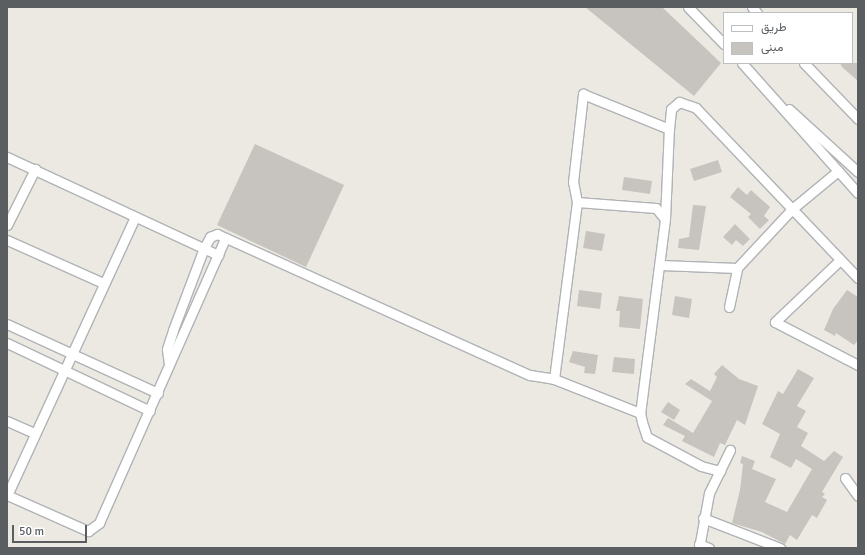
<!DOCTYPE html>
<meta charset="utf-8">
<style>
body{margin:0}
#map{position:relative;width:865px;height:555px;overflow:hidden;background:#ebe9e2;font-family:Signika,Vazirmatn,sans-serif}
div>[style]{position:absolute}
.building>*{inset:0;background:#c7c4bf}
.roads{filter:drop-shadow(1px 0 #b0b3b6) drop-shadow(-1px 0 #b0b3b6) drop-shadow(0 1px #b0b3b6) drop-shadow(0 -1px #b0b3b6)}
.minor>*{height:9px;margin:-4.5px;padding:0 4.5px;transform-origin:4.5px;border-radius:4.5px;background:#fff}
span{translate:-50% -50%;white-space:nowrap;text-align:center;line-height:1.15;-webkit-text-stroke:3px #fff;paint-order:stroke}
.frame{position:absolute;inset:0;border:8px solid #5a5e61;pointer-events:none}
.legend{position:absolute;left:723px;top:12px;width:130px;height:52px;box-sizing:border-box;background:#fff;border:1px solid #bdbfc0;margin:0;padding:5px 7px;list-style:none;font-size:12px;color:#5a5e61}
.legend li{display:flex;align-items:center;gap:8px;height:20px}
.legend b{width:20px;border:1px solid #bdbfc0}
.scale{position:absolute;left:12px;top:525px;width:75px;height:18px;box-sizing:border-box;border:2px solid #5a5e61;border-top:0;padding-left:5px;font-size:12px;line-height:14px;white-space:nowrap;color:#5a5e61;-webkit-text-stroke:3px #fff;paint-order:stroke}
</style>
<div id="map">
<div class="building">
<i style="clip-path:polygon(585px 7px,662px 7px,721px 63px,694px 96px)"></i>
<i style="clip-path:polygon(840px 63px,858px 63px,858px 81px,842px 67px)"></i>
<i style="clip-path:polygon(255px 144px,344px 185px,306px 267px,217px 225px)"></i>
<i style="clip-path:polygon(718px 160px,722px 172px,694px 181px,690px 169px)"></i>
<i style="clip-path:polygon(624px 177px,652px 181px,650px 194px,622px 190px)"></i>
<i style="clip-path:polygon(738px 187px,747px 195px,751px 190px,770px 207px,764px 216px,769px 220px,760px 229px,748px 217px,751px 214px,730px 197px)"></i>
<i style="clip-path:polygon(693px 205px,706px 206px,699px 250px,678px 248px,679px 239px,689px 237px)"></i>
<i style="clip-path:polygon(735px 224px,750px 239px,743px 246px,736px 240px,732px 245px,723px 237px)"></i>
<i style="clip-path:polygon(586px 231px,605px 234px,602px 251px,583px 248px)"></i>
<i style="clip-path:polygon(579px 290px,602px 293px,600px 309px,577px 306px)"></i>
<i style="clip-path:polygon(847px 290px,858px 297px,858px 340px,854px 345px,836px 333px,835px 336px,824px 330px,833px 309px)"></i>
<i style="clip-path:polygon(619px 296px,643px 299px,640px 329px,619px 327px,620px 311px,616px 311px)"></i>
<i style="clip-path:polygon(675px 296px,692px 299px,689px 318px,672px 315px)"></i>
<i style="clip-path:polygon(573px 351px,598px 355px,595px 374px,584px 373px,585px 367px,569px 362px)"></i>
<i style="clip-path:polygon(614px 357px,635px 359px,634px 374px,612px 372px)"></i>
<i style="clip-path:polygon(722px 365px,739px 379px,758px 386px,745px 425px,737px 420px,725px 445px,720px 443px,714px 457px,682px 441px,685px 436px,663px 425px,668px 418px,693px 433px,712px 401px,685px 384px,691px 379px,710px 391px,717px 377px,714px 374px)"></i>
<i style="clip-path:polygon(798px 369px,814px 378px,797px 406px,806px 411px,797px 427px,808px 433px,801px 446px,824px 461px,834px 451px,843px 457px,822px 492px,825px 494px,822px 497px,827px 500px,817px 518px,812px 515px,797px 540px,790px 535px,785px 544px,762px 532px,732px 523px,740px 490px,743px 464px,740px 463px,742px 456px,755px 461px,752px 469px,776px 479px,765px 502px,787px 512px,812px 469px,796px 459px,791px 468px,770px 457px,780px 434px,762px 424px,778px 391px,783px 394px)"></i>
<i style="clip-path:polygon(668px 402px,680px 410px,674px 420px,661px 412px)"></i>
</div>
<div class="roads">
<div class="minor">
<i style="left:688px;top:7px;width:52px;rotate:45.8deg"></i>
<i style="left:752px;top:7px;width:8px;rotate:50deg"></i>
<i style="left:742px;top:63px;width:174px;rotate:48.3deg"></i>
<i style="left:804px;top:63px;width:78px;rotate:46deg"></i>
<i style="left:789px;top:109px;width:93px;rotate:42.4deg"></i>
<i style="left:7px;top:157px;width:233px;rotate:24.9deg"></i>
<i style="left:577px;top:202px;width:20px;rotate:-101deg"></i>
<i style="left:573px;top:182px;width:89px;rotate:-83.5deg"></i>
<i style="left:583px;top:94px;width:93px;rotate:22.1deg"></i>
<i style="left:669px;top:129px;width:20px;rotate:-84deg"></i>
<i style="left:671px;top:109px;width:11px;rotate:-41deg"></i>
<i style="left:679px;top:102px;width:18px;rotate:19deg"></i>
<i style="left:696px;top:108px;width:235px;rotate:46.4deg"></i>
<i style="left:135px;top:217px;width:306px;rotate:114.7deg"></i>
<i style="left:7px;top:495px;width:89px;rotate:24deg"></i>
<i style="left:88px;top:531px;width:14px;rotate:-36deg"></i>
<i style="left:99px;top:523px;width:312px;rotate:-66.1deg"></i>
<i style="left:665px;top:219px;width:90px;rotate:-87.5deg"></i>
<i style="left:7px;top:225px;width:63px;rotate:-63.4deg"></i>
<i style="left:7px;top:240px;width:105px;rotate:24.1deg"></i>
<i style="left:840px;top:260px;width:90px;rotate:136.4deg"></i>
<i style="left:775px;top:322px;width:93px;rotate:27.4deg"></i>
<i style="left:661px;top:265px;width:76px;rotate:2.3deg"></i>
<i style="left:729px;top:307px;width:40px;rotate:-78deg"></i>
<i style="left:737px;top:268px;width:81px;rotate:-47deg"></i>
<i style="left:792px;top:209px;width:60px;rotate:-39.6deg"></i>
<i style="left:7px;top:324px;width:166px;rotate:24.6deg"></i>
<i style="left:7px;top:343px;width:158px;rotate:25.4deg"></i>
<i style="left:169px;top:364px;width:15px;rotate:-98deg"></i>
<i style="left:167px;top:349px;width:20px;rotate:-72deg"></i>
<i style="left:173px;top:330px;width:88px;rotate:-69.3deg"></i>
<i style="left:204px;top:248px;width:13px;rotate:-61deg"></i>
<i style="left:210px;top:237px;width:8px;rotate:-23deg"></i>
<i style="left:217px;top:234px;width:343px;rotate:24.3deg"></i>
<i style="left:530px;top:375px;width:24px;rotate:9deg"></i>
<i style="left:640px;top:413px;width:92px;rotate:-158.4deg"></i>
<i style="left:554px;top:379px;width:178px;rotate:-82.6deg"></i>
<i style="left:577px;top:202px;width:79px;rotate:4.3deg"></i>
<i style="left:656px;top:208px;width:14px;rotate:51deg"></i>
<i style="left:665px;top:219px;width:196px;rotate:97.3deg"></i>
<i style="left:640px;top:413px;width:9px;rotate:77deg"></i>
<i style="left:642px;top:422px;width:16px;rotate:72deg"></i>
<i style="left:647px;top:437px;width:61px;rotate:28.2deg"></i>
<i style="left:701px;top:466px;width:20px;rotate:15deg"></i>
<i style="left:7px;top:421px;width:30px;rotate:24deg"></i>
<i style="left:845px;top:478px;width:22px;rotate:54deg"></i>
<i style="left:703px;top:518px;width:83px;rotate:21.3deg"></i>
<i style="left:699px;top:544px;width:11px;rotate:22deg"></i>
<i style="left:699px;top:548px;width:56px;rotate:-79.7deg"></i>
<i style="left:709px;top:493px;width:48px;rotate:-64deg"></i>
</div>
</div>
<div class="frame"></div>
<ul class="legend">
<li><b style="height:5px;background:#fff"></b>طريق</li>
<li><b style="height:11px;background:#c7c4bf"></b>مبنى</li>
</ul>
<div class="scale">50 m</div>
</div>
